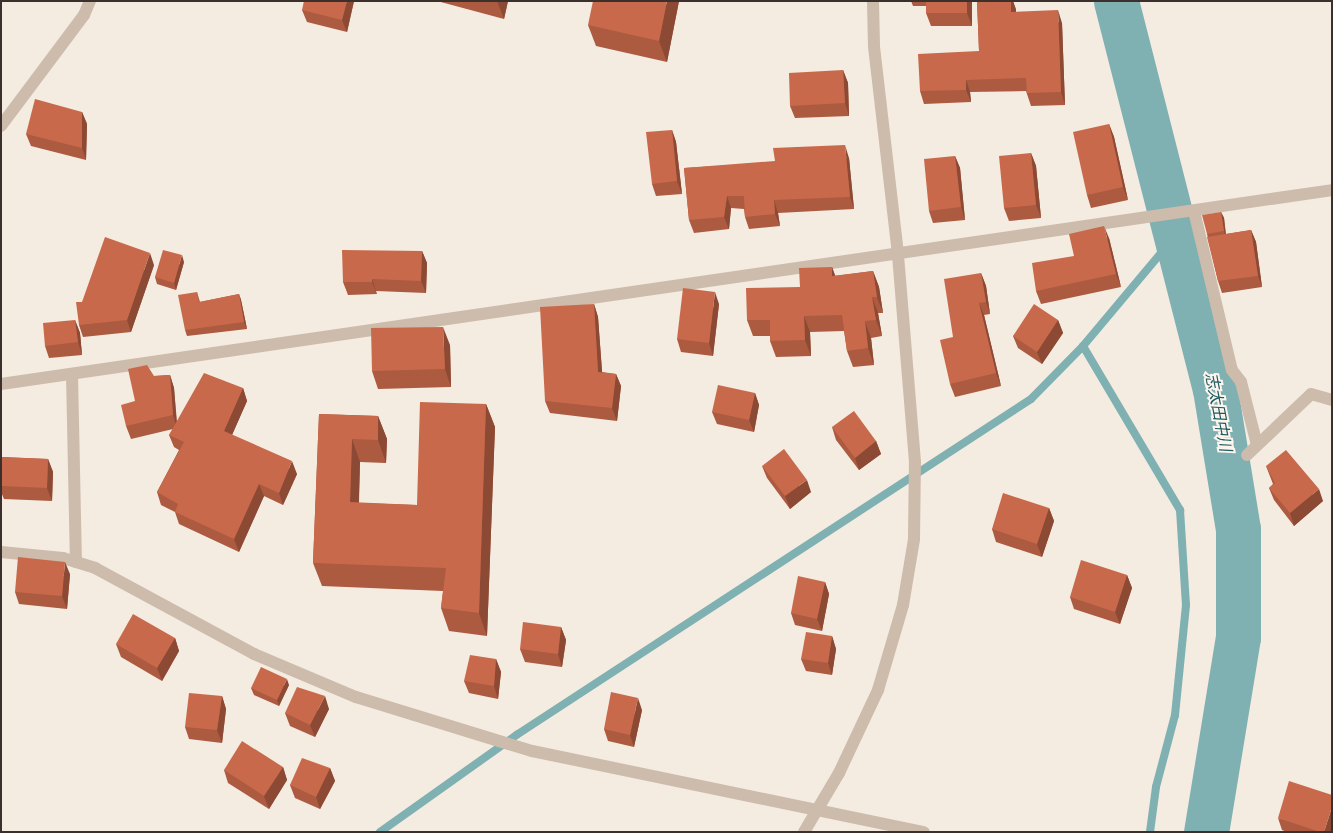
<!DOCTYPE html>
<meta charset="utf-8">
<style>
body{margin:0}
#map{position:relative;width:1333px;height:833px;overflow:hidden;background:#f4ebe1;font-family:Signika,"Noto Sans JP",sans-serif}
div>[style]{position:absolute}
.stream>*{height:8px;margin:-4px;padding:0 4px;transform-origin:4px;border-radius:4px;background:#7fb0b2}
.river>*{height:45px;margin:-22.5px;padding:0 22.5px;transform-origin:22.5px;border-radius:22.5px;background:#7fb0b2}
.minor>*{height:12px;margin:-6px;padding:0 6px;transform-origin:6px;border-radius:6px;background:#cdbbac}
.wall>*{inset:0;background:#ac5a40}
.shaded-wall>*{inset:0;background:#8c4a34}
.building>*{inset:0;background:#c8694b}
span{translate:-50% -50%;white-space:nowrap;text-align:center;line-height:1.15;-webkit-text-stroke:4px #fbf5ee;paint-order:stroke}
.water-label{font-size:16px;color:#1f5a5e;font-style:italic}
.frame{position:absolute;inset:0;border:2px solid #3b302b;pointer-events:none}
</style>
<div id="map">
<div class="stream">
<i style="left:1083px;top:346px;width:191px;rotate:59.4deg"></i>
<i style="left:1180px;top:510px;width:95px;rotate:86.4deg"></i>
<i style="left:1186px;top:605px;width:111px;rotate:95.7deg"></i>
<i style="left:1175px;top:715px;width:74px;rotate:104.8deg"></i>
<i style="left:1156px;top:787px;width:45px;rotate:97.6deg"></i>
<i style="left:380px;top:832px;width:169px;rotate:-35.4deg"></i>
<i style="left:518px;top:734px;width:613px;rotate:-33.15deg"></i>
<i style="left:1031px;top:399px;width:74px;rotate:-45.5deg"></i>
<i style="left:1083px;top:346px;width:145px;rotate:-50deg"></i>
</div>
<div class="river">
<i style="left:1116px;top:1px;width:400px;rotate:75.7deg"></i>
<i style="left:1215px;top:389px;width:142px;rotate:80.7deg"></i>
<i style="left:1238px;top:529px;width:108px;rotate:90deg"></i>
<i style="left:1238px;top:637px;width:198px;rotate:99.3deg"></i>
</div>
<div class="minor">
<i style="left:1px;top:126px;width:139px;rotate:-53.2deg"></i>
<i style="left:84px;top:15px;width:15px;rotate:-67deg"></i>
<i style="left:1194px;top:211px;width:163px;rotate:76.6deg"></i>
<i style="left:1232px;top:370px;width:15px;rotate:53deg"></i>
<i style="left:1241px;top:382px;width:65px;rotate:75.7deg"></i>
<i style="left:72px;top:374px;width:188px;rotate:88.8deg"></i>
<i style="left:1px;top:384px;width:1345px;rotate:-8.29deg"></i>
<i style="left:1247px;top:455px;width:88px;rotate:-43.6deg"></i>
<i style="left:1311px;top:394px;width:22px;rotate:16deg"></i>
<i style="left:1px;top:552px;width:62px;rotate:5.5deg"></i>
<i style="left:63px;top:558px;width:34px;rotate:17deg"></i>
<i style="left:95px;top:568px;width:181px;rotate:28.4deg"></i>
<i style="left:254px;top:654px;width:111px;rotate:22.9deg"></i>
<i style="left:356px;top:697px;width:184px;rotate:17.1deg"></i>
<i style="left:532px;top:751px;width:400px;rotate:11.7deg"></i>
<i style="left:804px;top:832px;width:69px;rotate:-59.3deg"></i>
<i style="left:839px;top:773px;width:92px;rotate:-64.8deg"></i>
<i style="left:878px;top:690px;width:89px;rotate:-73.6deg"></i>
<i style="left:903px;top:605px;width:67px;rotate:-80.5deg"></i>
<i style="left:914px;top:539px;width:77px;rotate:-89.3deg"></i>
<i style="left:915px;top:462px;width:209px;rotate:-94.7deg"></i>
<i style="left:898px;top:254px;width:209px;rotate:-96.6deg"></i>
<i style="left:874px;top:46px;width:45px;rotate:-91.3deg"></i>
</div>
<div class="wall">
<i style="clip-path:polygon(354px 1px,347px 32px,307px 22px,302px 10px)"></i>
<i style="clip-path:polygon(437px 1px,508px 1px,504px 19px)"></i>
<i style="clip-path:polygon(679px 1px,667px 62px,596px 46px,588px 25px)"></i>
<i style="clip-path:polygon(911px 1px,972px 1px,972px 26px,931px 26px,926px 13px,926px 6px,913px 6px)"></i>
<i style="clip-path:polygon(977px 1px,1013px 1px,1016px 12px,1062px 23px,1065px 105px,1031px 106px,1026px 91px,970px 92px,971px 102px,924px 104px,920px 91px,979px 51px)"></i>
<i style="clip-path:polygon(843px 70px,848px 83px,849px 116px,795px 118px,790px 106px)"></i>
<i style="clip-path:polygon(82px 112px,87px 124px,86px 160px,31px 146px,26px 134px)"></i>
<i style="clip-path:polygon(1109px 124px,1114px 137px,1128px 200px,1091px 208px,1087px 195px)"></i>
<i style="clip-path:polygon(672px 130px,676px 142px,682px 194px,656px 196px,652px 184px)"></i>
<i style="clip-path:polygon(1031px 153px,1036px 166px,1041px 218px,1009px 221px,1004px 208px)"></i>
<i style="clip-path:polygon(955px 156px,960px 168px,965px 220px,933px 223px,929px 211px)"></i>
<i style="clip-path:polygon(849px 158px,854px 209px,778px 213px,780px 226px,749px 229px,745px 217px,744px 209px,731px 208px,729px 229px,694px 233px,689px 220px,684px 168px)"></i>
<i style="clip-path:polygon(1221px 212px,1224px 218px,1226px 234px,1251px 230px,1256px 242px,1262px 287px,1222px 293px,1218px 281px,1207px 234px)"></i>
<i style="clip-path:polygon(1109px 238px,1121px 287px,1041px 304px,1036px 291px,1074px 256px)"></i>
<i style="clip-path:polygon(422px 251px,427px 263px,426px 293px,376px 291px,377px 294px,348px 295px,343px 282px)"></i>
<i style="clip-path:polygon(184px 262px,176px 290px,157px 284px,155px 277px)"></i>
<i style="clip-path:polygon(154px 265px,131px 332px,83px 337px,79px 325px,82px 302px)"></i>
<i style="clip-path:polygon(832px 267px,835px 276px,873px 271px,879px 287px,883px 313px,878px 313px,882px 336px,871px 338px,874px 365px,853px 367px,847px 351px,844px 331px,810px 332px,811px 356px,776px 357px,770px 341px,770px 336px,753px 336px,747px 320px)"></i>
<i style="clip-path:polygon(981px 273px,986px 286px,990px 314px,984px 315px,1001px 386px,955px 397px,950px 384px,953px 337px)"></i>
<i style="clip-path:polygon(197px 292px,200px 302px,239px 294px,241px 300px,247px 329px,187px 336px,185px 330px)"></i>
<i style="clip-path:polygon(594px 304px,598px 317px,602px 372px,616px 374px,621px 386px,617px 421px,550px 413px,545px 401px)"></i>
<i style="clip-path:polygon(719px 304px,713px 356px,681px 352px,677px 339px)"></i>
<i style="clip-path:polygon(75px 320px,80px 333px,82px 355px,49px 358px,45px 346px)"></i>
<i style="clip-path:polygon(1058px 320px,1063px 333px,1042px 364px,1018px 348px,1013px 336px)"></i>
<i style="clip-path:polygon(450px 345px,451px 387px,378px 389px,372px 371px)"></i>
<i style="clip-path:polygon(170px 375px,174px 388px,177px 422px,243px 388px,247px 401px,232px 435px,297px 474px,283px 505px,264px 496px,239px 552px,179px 524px,175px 512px,161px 505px,157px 492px,179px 450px,174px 447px,169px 435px,173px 429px,131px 439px,126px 426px,135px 401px,154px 376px)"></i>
<i style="clip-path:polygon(755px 393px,759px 405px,754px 432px,717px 424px,712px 412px)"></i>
<i style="clip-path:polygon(486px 404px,495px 427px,487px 636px,449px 631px,441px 608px,443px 591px,322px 586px,313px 563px,319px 414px,378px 416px,387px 439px,386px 463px,360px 462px,359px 503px,417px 505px)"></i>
<i style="clip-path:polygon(832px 427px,876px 441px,881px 454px,859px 470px,836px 440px)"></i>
<i style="clip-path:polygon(1px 457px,48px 459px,53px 472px,52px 501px,4px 499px,1px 492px)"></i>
<i style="clip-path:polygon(762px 466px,811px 492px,790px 509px,767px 478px)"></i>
<i style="clip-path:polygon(1266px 466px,1323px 501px,1294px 526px,1274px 500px,1269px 488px,1273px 484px)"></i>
<i style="clip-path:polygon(1049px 508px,1054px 521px,1042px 557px,996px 542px,992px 529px)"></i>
<i style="clip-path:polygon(70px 574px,67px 609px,19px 604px,15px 592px)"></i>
<i style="clip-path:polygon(1127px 575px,1132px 588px,1120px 624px,1074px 609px,1070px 597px)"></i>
<i style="clip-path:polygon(825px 582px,829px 594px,822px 631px,795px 625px,791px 613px)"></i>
<i style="clip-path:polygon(561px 627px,566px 640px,562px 667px,525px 662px,520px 649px)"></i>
<i style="clip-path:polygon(832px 636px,836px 649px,832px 675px,806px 671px,801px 659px)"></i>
<i style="clip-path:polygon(175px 638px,179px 651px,162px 681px,121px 657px,116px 644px)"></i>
<i style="clip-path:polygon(496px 659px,501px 672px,498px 699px,469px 693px,464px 681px)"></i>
<i style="clip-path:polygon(289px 685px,279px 706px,254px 695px,251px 688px)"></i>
<i style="clip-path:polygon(222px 696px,226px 709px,222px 743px,189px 739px,185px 727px)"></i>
<i style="clip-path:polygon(329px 709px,315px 737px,290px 726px,285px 713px)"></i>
<i style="clip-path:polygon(642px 710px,634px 747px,608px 741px,604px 729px)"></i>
<i style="clip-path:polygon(283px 767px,287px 780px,269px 809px,228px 783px,224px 770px)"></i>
<i style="clip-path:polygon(330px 768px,335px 781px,320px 809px,295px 798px,290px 785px)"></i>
<i style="clip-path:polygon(1278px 818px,1332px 832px,1287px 832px,1282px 830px)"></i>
</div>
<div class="shaded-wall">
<i style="clip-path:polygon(347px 1px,354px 1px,347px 32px,342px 20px)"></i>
<i style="clip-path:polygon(497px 1px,508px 1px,504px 19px)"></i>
<i style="clip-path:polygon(667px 1px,679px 1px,667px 62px,659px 41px)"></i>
<i style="clip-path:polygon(967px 1px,972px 1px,972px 26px,967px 13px)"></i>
<i style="clip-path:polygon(1011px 1px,1013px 1px,1016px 9px,1016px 24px,1011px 12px)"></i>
<i style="clip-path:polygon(1058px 10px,1062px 23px,1065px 105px,1061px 92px)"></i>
<i style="clip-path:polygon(843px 70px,848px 83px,849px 116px,845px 103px)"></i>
<i style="clip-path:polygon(966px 80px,970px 92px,971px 102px,966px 90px)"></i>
<i style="clip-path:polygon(82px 112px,87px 124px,86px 160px,82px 148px)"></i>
<i style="clip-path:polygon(1109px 124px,1114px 137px,1128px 200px,1123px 187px)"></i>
<i style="clip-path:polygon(672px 130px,676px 142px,682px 194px,677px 181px)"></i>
<i style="clip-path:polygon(845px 145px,849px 158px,854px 209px,850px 197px)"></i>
<i style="clip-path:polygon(1031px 153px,1036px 166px,1041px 218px,1036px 205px)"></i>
<i style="clip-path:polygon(955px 156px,960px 168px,965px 220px,961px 207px)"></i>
<i style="clip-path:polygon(727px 196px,731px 208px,729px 229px,724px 217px)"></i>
<i style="clip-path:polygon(774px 200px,778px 213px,780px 226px,775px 214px)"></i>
<i style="clip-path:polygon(1221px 212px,1224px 218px,1226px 238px,1224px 231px)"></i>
<i style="clip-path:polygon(1104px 226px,1109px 238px,1121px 287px,1116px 274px)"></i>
<i style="clip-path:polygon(1251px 230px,1256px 242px,1262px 287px,1258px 276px)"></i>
<i style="clip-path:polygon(422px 251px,427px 263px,426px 293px,421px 281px)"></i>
<i style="clip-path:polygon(150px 253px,154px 265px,131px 332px,127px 320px)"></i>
<i style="clip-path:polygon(182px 255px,184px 262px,176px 290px,174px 283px)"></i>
<i style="clip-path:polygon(832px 267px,838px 283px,832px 276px)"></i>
<i style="clip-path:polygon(873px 271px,879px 287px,883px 313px,877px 297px)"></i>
<i style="clip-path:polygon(981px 273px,986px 286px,990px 314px,986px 302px)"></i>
<i style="clip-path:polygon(372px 279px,377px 294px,372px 282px)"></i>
<i style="clip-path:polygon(715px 292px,719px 304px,713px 356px,709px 343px)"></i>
<i style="clip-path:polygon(239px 294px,241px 300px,247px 329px,244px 322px)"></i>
<i style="clip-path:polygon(872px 297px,878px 313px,882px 336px,876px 320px)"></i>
<i style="clip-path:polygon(979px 303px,984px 315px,1001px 386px,996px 373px)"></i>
<i style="clip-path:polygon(594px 304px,598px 317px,603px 384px,598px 372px)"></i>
<i style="clip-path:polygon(804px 316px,810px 332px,811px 356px,805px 340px)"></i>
<i style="clip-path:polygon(75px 320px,80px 333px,82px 355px,78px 342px)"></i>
<i style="clip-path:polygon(1058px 320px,1063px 333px,1042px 364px,1037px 352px)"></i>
<i style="clip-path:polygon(865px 321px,871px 338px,874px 365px,868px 348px)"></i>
<i style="clip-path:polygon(443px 327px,450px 345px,451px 387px,445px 369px)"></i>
<i style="clip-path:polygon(616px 374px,621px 386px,617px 421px,612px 408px)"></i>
<i style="clip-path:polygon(170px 375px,174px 388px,177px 428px,173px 415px)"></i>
<i style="clip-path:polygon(243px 388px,247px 401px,228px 444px,224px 431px)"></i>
<i style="clip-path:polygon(755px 393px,759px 405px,754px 432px,749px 420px)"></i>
<i style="clip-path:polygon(486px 404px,495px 427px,487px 636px,479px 613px)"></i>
<i style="clip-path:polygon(378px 416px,387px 439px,386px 463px,378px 440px)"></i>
<i style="clip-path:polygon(352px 439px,360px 462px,358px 525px,350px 502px)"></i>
<i style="clip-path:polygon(876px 441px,881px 454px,859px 470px,855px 458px)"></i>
<i style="clip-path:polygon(48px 459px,53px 472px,52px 501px,47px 488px)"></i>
<i style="clip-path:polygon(292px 461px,297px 474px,283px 505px,279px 493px)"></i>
<i style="clip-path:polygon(807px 480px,811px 492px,790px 509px,785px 496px)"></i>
<i style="clip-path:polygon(259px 484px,264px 496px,239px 552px,234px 539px)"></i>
<i style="clip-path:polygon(1319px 489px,1323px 501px,1294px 526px,1290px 513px)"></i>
<i style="clip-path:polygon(1049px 508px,1054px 521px,1042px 557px,1037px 544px)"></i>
<i style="clip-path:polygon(65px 562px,70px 574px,67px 609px,62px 596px)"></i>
<i style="clip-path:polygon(1127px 575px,1132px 588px,1120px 624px,1115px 612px)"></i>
<i style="clip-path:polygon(825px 582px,829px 594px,822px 631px,817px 619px)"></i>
<i style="clip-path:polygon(561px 627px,566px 640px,562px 667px,558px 654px)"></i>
<i style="clip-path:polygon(832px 636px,836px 649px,832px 675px,828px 663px)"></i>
<i style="clip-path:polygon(175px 638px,179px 651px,162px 681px,157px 668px)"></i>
<i style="clip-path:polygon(496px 659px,501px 672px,498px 699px,494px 686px)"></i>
<i style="clip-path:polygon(287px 679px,289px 685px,279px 706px,277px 700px)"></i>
<i style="clip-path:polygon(222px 696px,226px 709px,222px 743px,217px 730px)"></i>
<i style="clip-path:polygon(325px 696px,329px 709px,315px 737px,310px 725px)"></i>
<i style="clip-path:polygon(638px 698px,642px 710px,634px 747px,630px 735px)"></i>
<i style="clip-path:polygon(283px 767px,287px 780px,269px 809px,264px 796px)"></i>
<i style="clip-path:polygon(330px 768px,335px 781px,320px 809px,316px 797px)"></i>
<i style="clip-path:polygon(1332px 807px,1332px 832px,1324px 832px)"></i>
</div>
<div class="building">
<i style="clip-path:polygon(304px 1px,347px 1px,342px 20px,302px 10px)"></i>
<i style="clip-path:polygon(593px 1px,667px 1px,659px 41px,588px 25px)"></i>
<i style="clip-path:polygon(926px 1px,967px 1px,967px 13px,926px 13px)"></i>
<i style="clip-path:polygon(977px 1px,1011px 1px,1011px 12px,1058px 10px,1061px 92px,1027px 93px,1026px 78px,966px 80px,966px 90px,920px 91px,918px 54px,979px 51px)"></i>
<i style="clip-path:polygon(843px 70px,845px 103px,790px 106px,789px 73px)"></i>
<i style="clip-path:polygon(35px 99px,82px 112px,82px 148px,26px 134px)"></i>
<i style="clip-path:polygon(1109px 124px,1123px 187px,1087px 195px,1073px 132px)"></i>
<i style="clip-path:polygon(672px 130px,677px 181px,652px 184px,646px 132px)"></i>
<i style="clip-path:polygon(845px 145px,850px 197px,774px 200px,775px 214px,745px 217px,744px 196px,727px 196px,724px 217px,689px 220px,684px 168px,775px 161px,773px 148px)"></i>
<i style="clip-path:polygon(1031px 153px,1036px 205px,1004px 208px,999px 156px)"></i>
<i style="clip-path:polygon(955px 156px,961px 207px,929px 211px,924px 159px)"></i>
<i style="clip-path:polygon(1221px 212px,1224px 231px,1207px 234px,1202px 215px)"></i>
<i style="clip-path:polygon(1104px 226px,1116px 274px,1036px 291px,1032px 263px,1074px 256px,1069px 234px)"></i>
<i style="clip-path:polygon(1251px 230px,1258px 276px,1218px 281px,1207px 237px)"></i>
<i style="clip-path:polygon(105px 237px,150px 253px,127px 320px,79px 325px,76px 302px,82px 302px)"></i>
<i style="clip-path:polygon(163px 250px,182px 255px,174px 283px,155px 277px)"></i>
<i style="clip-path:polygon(342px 250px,422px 251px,421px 281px,372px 279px,372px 282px,343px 282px)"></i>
<i style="clip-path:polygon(832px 267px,832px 276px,873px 271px,877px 297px,872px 297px,876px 320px,865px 321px,868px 348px,847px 351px,842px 315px,804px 316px,805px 340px,770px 341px,770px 320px,747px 320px,746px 288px,800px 287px,799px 268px)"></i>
<i style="clip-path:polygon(981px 273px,986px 302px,979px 303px,996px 373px,950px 384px,940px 340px,953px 337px,944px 279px)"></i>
<i style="clip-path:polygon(683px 288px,715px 292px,709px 343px,677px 339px)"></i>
<i style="clip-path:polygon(197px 292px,199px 302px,239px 294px,244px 322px,185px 330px,178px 295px)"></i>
<i style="clip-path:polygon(594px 304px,598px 372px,616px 374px,612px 408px,545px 401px,540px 307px)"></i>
<i style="clip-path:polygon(1034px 304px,1058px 320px,1037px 352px,1013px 336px)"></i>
<i style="clip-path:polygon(75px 320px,78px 342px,45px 346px,43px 323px)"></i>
<i style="clip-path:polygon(443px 327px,445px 369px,372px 371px,371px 328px)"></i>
<i style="clip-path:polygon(147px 365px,154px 376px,170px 375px,173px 415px,126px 426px,121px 405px,135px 401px,128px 369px)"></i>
<i style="clip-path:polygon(204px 373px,243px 388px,224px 431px,292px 461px,279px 493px,259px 484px,234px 539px,175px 512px,178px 504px,157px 492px,184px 442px,169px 435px)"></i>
<i style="clip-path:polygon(718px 385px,755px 393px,749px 420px,712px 412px)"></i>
<i style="clip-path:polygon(420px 402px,486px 404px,479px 613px,441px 608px,446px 568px,313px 563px,319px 414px,378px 416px,378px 440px,352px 439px,350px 502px,417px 505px)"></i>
<i style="clip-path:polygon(854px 411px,876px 441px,855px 458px,832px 427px)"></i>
<i style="clip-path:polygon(784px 449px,807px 480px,785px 496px,762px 466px)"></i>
<i style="clip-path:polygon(1286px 450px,1319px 489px,1290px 513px,1269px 488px,1275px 483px,1266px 466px)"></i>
<i style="clip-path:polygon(1px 457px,48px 459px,47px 488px,1px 486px)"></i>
<i style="clip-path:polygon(1003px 493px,1049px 508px,1037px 544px,992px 529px)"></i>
<i style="clip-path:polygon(18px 557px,65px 562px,62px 596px,15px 592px)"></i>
<i style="clip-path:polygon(1081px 560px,1127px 575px,1115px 612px,1070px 597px)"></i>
<i style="clip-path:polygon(798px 576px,825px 582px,817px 619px,791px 613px)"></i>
<i style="clip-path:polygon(133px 614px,175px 638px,157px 668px,116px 644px)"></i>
<i style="clip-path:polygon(523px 622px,561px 627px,558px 654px,520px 649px)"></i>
<i style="clip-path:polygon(806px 632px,832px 636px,828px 663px,801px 659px)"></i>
<i style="clip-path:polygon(470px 655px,496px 659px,494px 686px,464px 681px)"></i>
<i style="clip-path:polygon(261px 667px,287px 679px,277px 700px,251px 688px)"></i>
<i style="clip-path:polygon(297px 687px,325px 696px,310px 725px,285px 713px)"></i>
<i style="clip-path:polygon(611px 692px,638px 698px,630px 735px,604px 729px)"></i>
<i style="clip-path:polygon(189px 693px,222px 696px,217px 730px,185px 727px)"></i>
<i style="clip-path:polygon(242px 741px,283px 767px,264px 796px,224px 770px)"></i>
<i style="clip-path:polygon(302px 758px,330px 768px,316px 797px,290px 785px)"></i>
<i style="clip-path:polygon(1289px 781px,1332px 795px,1332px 807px,1324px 832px,1320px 832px,1278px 818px)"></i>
</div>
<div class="water-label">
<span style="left:1218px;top:412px;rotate:79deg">志太田中川</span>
</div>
<div class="frame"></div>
</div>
